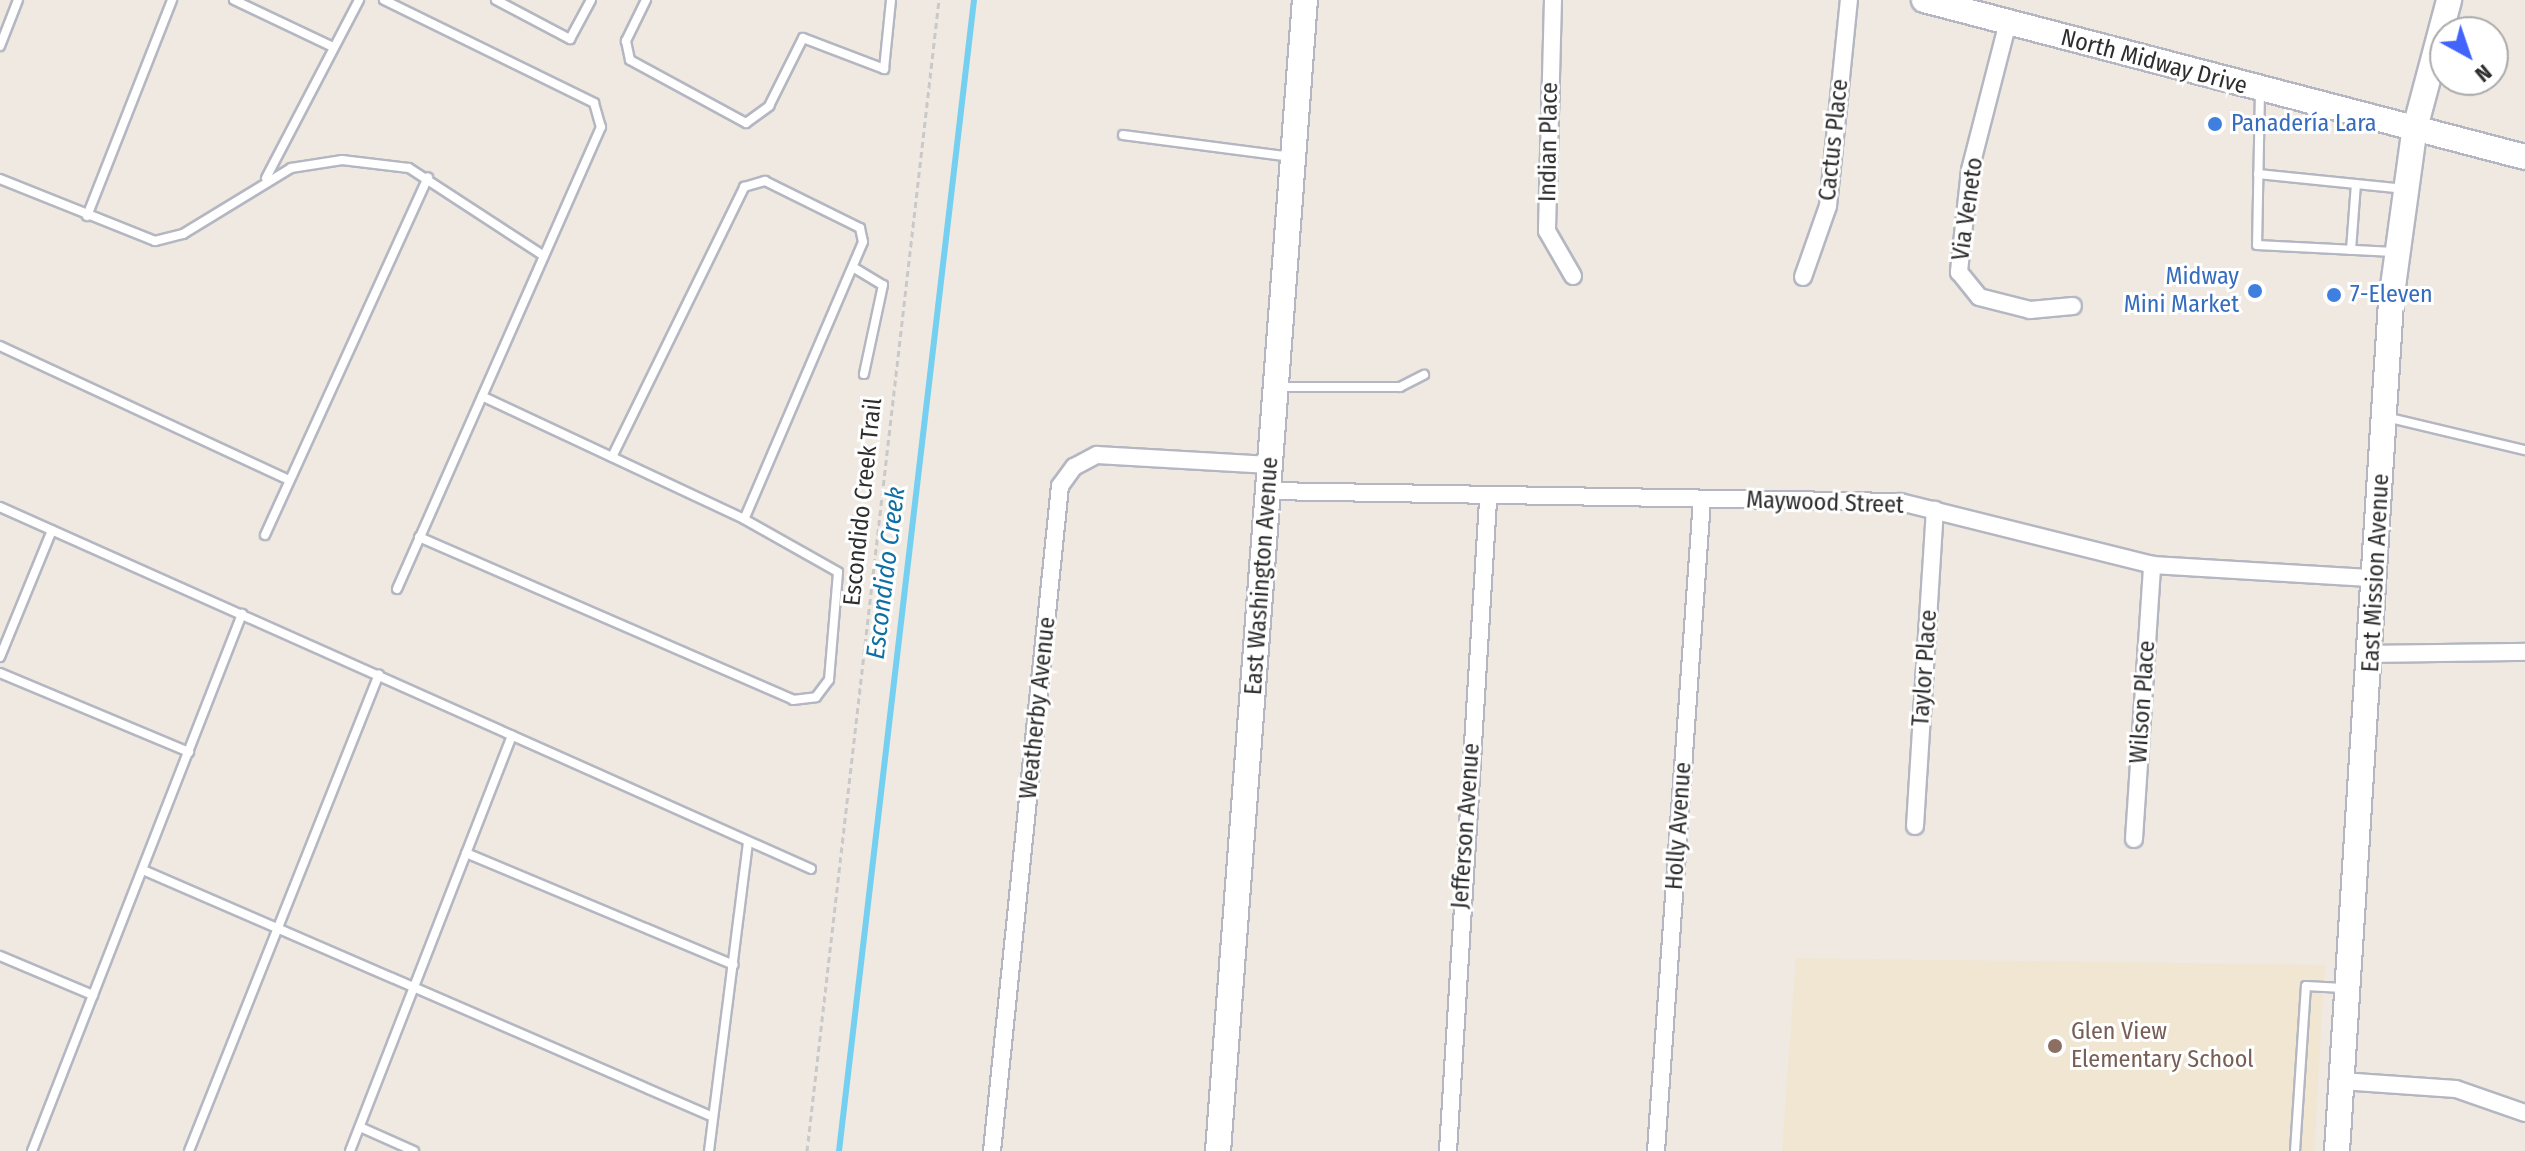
<!DOCTYPE html>
<meta charset="utf-8">
<style>
body{margin:0}
#map{position:relative;width:2525px;height:1151px;overflow:hidden;background:#efe9e1;font-family:"Fira Sans Condensed",sans-serif}
div>[style]{position:absolute}
.education>*{inset:0;background:#f0e6d1}
.stream>*{height:6px;margin:-3px;padding:0 3px;transform-origin:3px;border-radius:3px;background:#75cff0}
.path>*{height:3px;margin-top:-1.5px;transform-origin:0;background:repeating-linear-gradient(90deg,#c9c9c9 0 6px,transparent 0 10px)}
.roads{filter:drop-shadow(2px 0 #b4b7c1) drop-shadow(-2px 0 #b4b7c1) drop-shadow(0 2px #b4b7c1) drop-shadow(0 -2px #b4b7c1)}
.lane>*{height:8px;margin:-4px;padding:0 4px;transform-origin:4px;border-radius:4px;background:#fff}
.street>*{height:16px;margin:-8px;padding:0 8px;transform-origin:8px;border-radius:8px;background:#fff}
.secondary>*{height:24px;margin:-12px;padding:0 12px;transform-origin:12px;border-radius:12px;background:#fff}
.dots>*{width:22px;height:22px;translate:-50% -50%;box-sizing:border-box;border:4px solid #fff;border-radius:50%}
span{translate:-50% -50%;white-space:nowrap;text-align:center;line-height:1.15;-webkit-text-stroke:6px #fff;paint-order:stroke}
.street-label{font-size:24px;color:#2e2e2e}
.shop-label{font-size:24px;color:#366cbe}
.left{translate:0 -50%;text-align:left}
.right{translate:-100% -50%;text-align:right}
.education-label{font-size:24px;color:#785e54}
.water-label{font-size:26px;color:#0d6fa3;font-style:italic}
.north{position:absolute;left:2429px;top:16px;width:80px;height:80px;box-sizing:border-box;background:#fff;border:2px solid #ababab;border-radius:50%;rotate:140deg;font-size:22px;font-weight:700;line-height:32px;text-align:center;color:#2e2e2e}
.north::after{content:'';display:block;margin:auto;width:28px;height:36px;background:#4264fb;clip-path:polygon(50% 0,100% 100%,50% 72%,0 100%)}
</style>
<div id="map">
<div class="education">
<i style="clip-path:polygon(1796px 958px,2325px 965px,2314px 1151px,1782px 1151px)"></i>
</div>
<div class="stream">
<i style="left:839px;top:1151px;width:1159px;rotate:-83.31deg"></i>
</div>
<div class="path">
<i style="left:807px;top:1151px;width:1159px;rotate:-83.46deg"></i>
</div>
<div class="roads">
<div class="lane">
<i style="left:234px;top:0;width:107px;rotate:25.4deg"></i>
<i style="left:384px;top:0;width:234px;rotate:26.1deg"></i>
<i style="left:594px;top:103px;width:25px;rotate:74deg"></i>
<i style="left:601px;top:127px;width:505px;rotate:113.82deg"></i>
<i style="left:496px;top:0;width:84px;rotate:27.8deg"></i>
<i style="left:570px;top:39px;width:44px;rotate:-61.7deg"></i>
<i style="left:646px;top:0;width:46px;rotate:116deg"></i>
<i style="left:626px;top:41px;width:19px;rotate:78deg"></i>
<i style="left:630px;top:60px;width:132px;rotate:28.5deg"></i>
<i style="left:746px;top:123px;width:29px;rotate:-36deg"></i>
<i style="left:769px;top:106px;width:76px;rotate:-63.4deg"></i>
<i style="left:803px;top:38px;width:87px;rotate:20.9deg"></i>
<i style="left:884px;top:69px;width:69px;rotate:-84.2deg"></i>
<i style="left:0;top:46px;width:49px;rotate:-68.6deg"></i>
<i style="left:2260px;top:91px;width:154px;rotate:91.1deg"></i>
<i style="left:2257px;top:245px;width:137px;rotate:2.9deg"></i>
<i style="left:1123px;top:135px;width:170px;rotate:7.4deg"></i>
<i style="left:2258px;top:174px;width:148px;rotate:5.8deg"></i>
<i style="left:266px;top:178px;width:201px;rotate:-62.4deg"></i>
<i style="left:0;top:179px;width:167px;rotate:21.8deg"></i>
<i style="left:155px;top:241px;width:29px;rotate:-14deg"></i>
<i style="left:183px;top:234px;width:127px;rotate:-31.4deg"></i>
<i style="left:291px;top:168px;width:52px;rotate:-8.9deg"></i>
<i style="left:342px;top:160px;width:67px;rotate:6.8deg"></i>
<i style="left:409px;top:168px;width:161px;rotate:33.1deg"></i>
<i style="left:87px;top:216px;width:232px;rotate:-68.5deg"></i>
<i style="left:2351px;top:250px;width:66px;rotate:-85.7deg"></i>
<i style="left:856px;top:269px;width:31px;rotate:31deg"></i>
<i style="left:883px;top:285px;width:91px;rotate:102.1deg"></i>
<i style="left:0;top:346px;width:319px;rotate:24.9deg"></i>
<i style="left:1280px;top:387px;width:120px"></i>
<i style="left:1400px;top:387px;width:27px;rotate:-27deg"></i>
<i style="left:2386px;top:417px;width:143px;rotate:13.4deg"></i>
<i style="left:612px;top:457px;width:301px;rotate:-63.9deg"></i>
<i style="left:744px;top:187px;width:22px;rotate:-16deg"></i>
<i style="left:765px;top:181px;width:106px;rotate:26.3deg"></i>
<i style="left:860px;top:228px;width:14px;rotate:78deg"></i>
<i style="left:863px;top:242px;width:301px;rotate:113.2deg"></i>
<i style="left:0;top:507px;width:888px;rotate:24.05deg"></i>
<i style="left:265px;top:535px;width:393px;rotate:-65.5deg"></i>
<i style="left:419px;top:537px;width:408px;rotate:23.5deg"></i>
<i style="left:793px;top:700px;width:23px;rotate:-7deg"></i>
<i style="left:816px;top:697px;width:21px;rotate:-53deg"></i>
<i style="left:829px;top:680px;width:108px;rotate:-85.2deg"></i>
<i style="left:838px;top:572px;width:108px;rotate:-150.6deg"></i>
<i style="left:744px;top:519px;width:289px;rotate:-154.9deg"></i>
<i style="left:0;top:657px;width:137px;rotate:-67.7deg"></i>
<i style="left:0;top:673px;width:205px;rotate:22.7deg"></i>
<i style="left:466px;top:853px;width:290px;rotate:22.7deg"></i>
<i style="left:143px;top:870px;width:621px;rotate:23.43deg"></i>
<i style="left:0;top:956px;width:101px;rotate:22.8deg"></i>
<i style="left:360px;top:1127px;width:59px;rotate:24deg"></i>
<i style="left:32px;top:1151px;width:577px;rotate:-68.64deg"></i>
<i style="left:189px;top:1151px;width:513px;rotate:-68.28deg"></i>
<i style="left:350px;top:1151px;width:446px;rotate:-68.7deg"></i>
<i style="left:709px;top:1151px;width:311px;rotate:-82.8deg"></i>
<i style="left:2295px;top:1151px;width:165px;rotate:-86.2deg"></i>
<i style="left:2306px;top:986px;width:37px;rotate:3deg"></i>
</div>
<div class="street">
<i style="left:1553px;top:0;width:231px;rotate:91.5deg"></i>
<i style="left:1547px;top:231px;width:52px;rotate:60deg"></i>
<i style="left:2008px;top:22px;width:153px;rotate:104.4deg"></i>
<i style="left:1970px;top:170px;width:103px;rotate:96.2deg"></i>
<i style="left:1959px;top:272px;width:32px;rotate:51deg"></i>
<i style="left:1979px;top:297px;width:53px;rotate:14.3deg"></i>
<i style="left:2030px;top:310px;width:43px;rotate:-5.3deg"></i>
<i style="left:1803px;top:277px;width:75px;rotate:-70.6deg"></i>
<i style="left:1828px;top:206px;width:207px;rotate:-84.2deg"></i>
<i style="left:1268px;top:491px;width:632px;rotate:1deg"></i>
<i style="left:1900px;top:502px;width:260px;rotate:14deg"></i>
<i style="left:2152px;top:565px;width:222px;rotate:3.4deg"></i>
<i style="left:2373px;top:654px;width:152px;rotate:-0.8deg"></i>
<i style="left:1915px;top:826px;width:317px;rotate:-86.4deg"></i>
<i style="left:2134px;top:839px;width:275px;rotate:-86.2deg"></i>
<i style="left:2341px;top:1081px;width:115px;rotate:4deg"></i>
<i style="left:2456px;top:1089px;width:73px;rotate:19.2deg"></i>
<i style="left:992px;top:1151px;width:668px;rotate:-84.16deg"></i>
<i style="left:1060px;top:486px;width:24px;rotate:-54deg"></i>
<i style="left:1074px;top:467px;width:26px;rotate:-28deg"></i>
<i style="left:1097px;top:455px;width:173px;rotate:3.3deg"></i>
<i style="left:1448px;top:1151px;width:652px;rotate:-86.48deg"></i>
<i style="left:1656px;top:1151px;width:653px;rotate:-85.96deg"></i>
</div>
<div class="secondary">
<i style="left:1924px;top:0;width:621px;rotate:14.64deg"></i>
<i style="left:1218px;top:1151px;width:1154px;rotate:-85.68deg"></i>
<i style="left:2337px;top:1151px;width:852px;rotate:-86.36deg"></i>
<i style="left:2391px;top:301px;width:171px;rotate:-82.2deg"></i>
<i style="left:2414px;top:132px;width:137px;rotate:-75.1deg"></i>
</div>
</div>
<div class="dots">
<i style="left:2215px;top:124px;background:#3f7fe0"></i>
<i style="left:2255px;top:291px;background:#3f7fe0"></i>
<i style="left:2334px;top:295px;background:#3f7fe0"></i>
<i style="left:2055px;top:1046px;background:#8d6e63"></i>
</div>
<div class="street-label">
<span style="left:2154px;top:62px;rotate:15deg">North Midway Drive</span>
<span style="left:1834px;top:140px;rotate:-84deg">Cactus Place</span>
<span style="left:1549px;top:142px;rotate:-89deg">Indian Place</span>
<span style="left:1968px;top:209px;rotate:-82deg">Via Veneto</span>
<span style="left:863px;top:502px;rotate:-84deg">Escondido Creek Trail</span>
<span style="left:1825px;top:503px;rotate:2deg">Maywood Street</span>
<span style="left:2376px;top:573px;rotate:-87deg">East Mission Avenue</span>
<span style="left:1262px;top:576px;rotate:-86deg">East Washington Avenue</span>
<span style="left:1925px;top:668px;rotate:-86deg">Taylor Place</span>
<span style="left:2143px;top:702px;rotate:-86deg">Wilson Place</span>
<span style="left:1038px;top:708px;rotate:-84deg">Weatherby Avenue</span>
<span style="left:1466px;top:826px;rotate:-86deg">Jefferson Avenue</span>
<span style="left:1679px;top:826px;rotate:-86deg">Holly Avenue</span>
</div>
<div class="shop-label">
<span class="left" style="left:2231px;top:124px">Panadería Lara</span>
<span class="right" style="left:2239px;top:291px">Midway<br>Mini Market</span>
<span class="left" style="left:2350px;top:295px">7-Eleven</span>
</div>
<div class="education-label">
<span class="left" style="left:2071px;top:1046px">Glen View<br>Elementary School</span>
</div>
<div class="water-label">
<span style="left:886px;top:573px;rotate:-83deg">Escondido Creek</span>
</div>
<div class="north">N</div>
</div>
